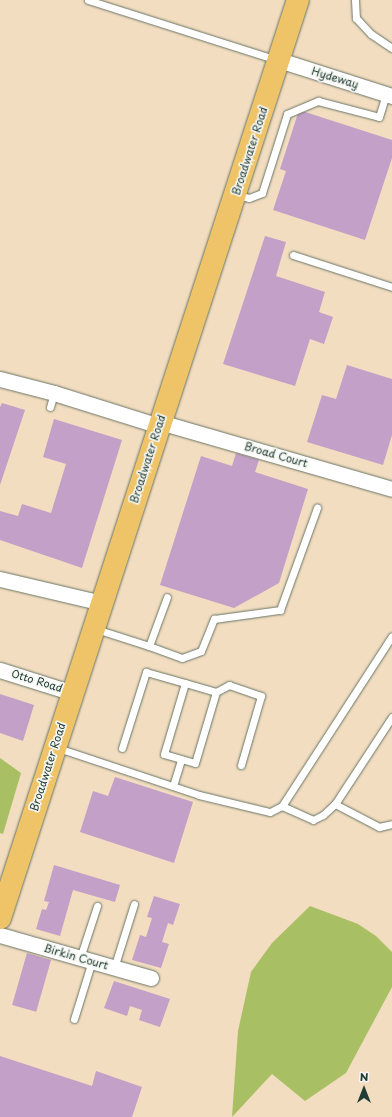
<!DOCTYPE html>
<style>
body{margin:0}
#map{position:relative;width:392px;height:1117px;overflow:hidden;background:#f2ddc0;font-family:"Playpen Sans",sans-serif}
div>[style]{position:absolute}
.green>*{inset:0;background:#a9bf64}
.building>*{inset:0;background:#c2a0c7;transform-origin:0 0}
.roads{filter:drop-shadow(0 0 1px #697565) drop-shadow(0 0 1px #697565)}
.lane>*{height:7px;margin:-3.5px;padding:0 3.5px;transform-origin:3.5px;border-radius:3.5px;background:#fff}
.street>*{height:15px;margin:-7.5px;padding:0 7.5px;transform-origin:7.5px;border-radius:7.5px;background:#fff}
.primary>*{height:22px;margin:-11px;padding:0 11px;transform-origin:11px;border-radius:11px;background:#efc469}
span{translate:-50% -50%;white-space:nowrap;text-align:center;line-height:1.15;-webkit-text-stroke:3.5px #f6f6f2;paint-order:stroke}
.street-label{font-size:11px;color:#1f3d34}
.north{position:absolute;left:344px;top:1069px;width:40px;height:40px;-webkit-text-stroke:3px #f6f6f2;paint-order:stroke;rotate:0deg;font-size:11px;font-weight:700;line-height:16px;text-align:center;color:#1f3d34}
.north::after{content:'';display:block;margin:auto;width:14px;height:18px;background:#1f3d34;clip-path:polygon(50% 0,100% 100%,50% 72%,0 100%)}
</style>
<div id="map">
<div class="green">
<i style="clip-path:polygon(0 758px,21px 773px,3px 834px,0 833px)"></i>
<i style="clip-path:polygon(310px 906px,358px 924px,376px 936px,392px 952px,392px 987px,346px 1073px,305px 1101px,272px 1074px,232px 1117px,238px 1031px,251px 972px,272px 943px)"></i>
</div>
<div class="building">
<i style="clip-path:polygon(299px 110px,392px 140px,392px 158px,365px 240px,273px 210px,286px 171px,280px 169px)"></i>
<i style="clip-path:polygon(265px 236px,286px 242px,276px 276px,325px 292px,319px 312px,333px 317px,324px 344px,310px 339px,295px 386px,223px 364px)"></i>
<i style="clip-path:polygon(347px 365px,392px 379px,392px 435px,383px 465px,307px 442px,322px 395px,336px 399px)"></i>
<i style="clip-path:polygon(2px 403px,25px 410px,0 485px,0 407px)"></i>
<i style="clip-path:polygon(54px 419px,122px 440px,82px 568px,0 540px,0 511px,18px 516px,22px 504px,51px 513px,66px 464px,43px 457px)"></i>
<i style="clip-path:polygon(236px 453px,259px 460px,255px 472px,308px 489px,279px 583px,234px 608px,160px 585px,201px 456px,232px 466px)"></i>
<i style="clip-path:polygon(0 694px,34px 705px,23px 741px,0 733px)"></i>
<i style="clip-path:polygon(115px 777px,193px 802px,174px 863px,80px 832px,93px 791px,108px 796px)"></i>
<i style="clip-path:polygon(54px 865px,120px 885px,115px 902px,73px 890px,60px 936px,36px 929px,42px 909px,46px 910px,49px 902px,44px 901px)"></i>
<i style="clip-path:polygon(154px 896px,180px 904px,173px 925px,168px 923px,162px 942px,169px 944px,161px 968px,132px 960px,140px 935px,146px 937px,152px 918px,147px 917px)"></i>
<i style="left:27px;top:953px;width:25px;height:54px;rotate:16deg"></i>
<i style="clip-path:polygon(114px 981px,170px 999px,160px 1027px,139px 1020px,142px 1010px,130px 1006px,127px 1016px,104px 1008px)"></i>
<i style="clip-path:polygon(0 1056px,92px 1086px,96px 1071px,142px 1087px,132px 1117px,0 1117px)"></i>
</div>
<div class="roads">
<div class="lane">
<i style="left:88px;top:0;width:198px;rotate:17.6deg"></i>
<i style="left:355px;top:0;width:18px;rotate:87deg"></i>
<i style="left:356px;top:18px;width:22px;rotate:47deg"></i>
<i style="left:371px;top:34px;width:25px;rotate:34deg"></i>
<i style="left:237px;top:195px;width:12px;rotate:14deg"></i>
<i style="left:249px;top:198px;width:14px;rotate:-21deg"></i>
<i style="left:262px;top:193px;width:83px;rotate:-72.4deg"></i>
<i style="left:287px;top:114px;width:34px;rotate:-23deg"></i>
<i style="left:318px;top:101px;width:63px;rotate:14.7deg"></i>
<i style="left:379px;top:117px;width:24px;rotate:-73deg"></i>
<i style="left:293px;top:255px;width:104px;rotate:17.9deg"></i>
<i style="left:50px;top:407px;width:15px;rotate:-74deg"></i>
<i style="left:96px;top:629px;width:56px;rotate:17.8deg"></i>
<i style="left:149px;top:646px;width:52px;rotate:-69.8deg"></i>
<i style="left:149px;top:646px;width:35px;rotate:20deg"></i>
<i style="left:182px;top:658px;width:20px;rotate:-20deg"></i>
<i style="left:201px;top:651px;width:35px;rotate:-68deg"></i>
<i style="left:214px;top:619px;width:67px;rotate:-7.8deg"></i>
<i style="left:280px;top:610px;width:109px;rotate:-70.1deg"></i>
<i style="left:216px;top:692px;width:15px;rotate:-28deg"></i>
<i style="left:229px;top:685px;width:34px;rotate:19deg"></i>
<i style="left:261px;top:696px;width:72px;rotate:106.2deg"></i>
<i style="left:58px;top:748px;width:149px;rotate:18.4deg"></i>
<i style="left:199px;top:795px;width:73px;rotate:13.5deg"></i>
<i style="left:270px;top:812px;width:13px;rotate:-27deg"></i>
<i style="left:282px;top:806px;width:202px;rotate:-57.1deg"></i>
<i style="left:122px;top:748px;width:80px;rotate:-72.5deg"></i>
<i style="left:146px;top:672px;width:41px;rotate:15.8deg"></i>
<i style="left:185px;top:683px;width:32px;rotate:16deg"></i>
<i style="left:216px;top:692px;width:74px;rotate:106.5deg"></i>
<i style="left:195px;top:763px;width:32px;rotate:-164deg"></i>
<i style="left:164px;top:754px;width:74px;rotate:-73.5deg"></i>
<i style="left:173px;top:786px;width:28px;rotate:-73deg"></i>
<i style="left:335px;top:804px;width:50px;rotate:27.6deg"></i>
<i style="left:379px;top:827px;width:13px;rotate:-13deg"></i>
<i style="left:282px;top:806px;width:34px;rotate:24deg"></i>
<i style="left:313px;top:820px;width:11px;rotate:-27deg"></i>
<i style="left:323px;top:815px;width:16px;rotate:-43deg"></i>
<i style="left:335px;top:804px;width:104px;rotate:-56.8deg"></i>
<i style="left:80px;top:958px;width:55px;rotate:-71.9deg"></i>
<i style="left:114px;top:968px;width:67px;rotate:-72.6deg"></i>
<i style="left:74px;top:1019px;width:61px;rotate:-72.8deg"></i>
</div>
<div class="street">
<i style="left:279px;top:60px;width:119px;rotate:17.7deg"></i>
<i style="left:0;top:379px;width:56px;rotate:14.5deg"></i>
<i style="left:54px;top:393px;width:110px;rotate:17.4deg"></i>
<i style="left:160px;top:422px;width:241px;rotate:16.1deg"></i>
<i style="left:0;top:579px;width:105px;rotate:13.2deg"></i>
<i style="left:0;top:670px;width:77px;rotate:17.5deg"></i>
<i style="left:0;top:935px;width:157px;rotate:15.9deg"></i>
</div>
<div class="primary">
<i style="left:0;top:918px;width:965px;rotate:-72.02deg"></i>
</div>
</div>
<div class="street-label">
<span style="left:335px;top:78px;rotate:17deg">Hydeway</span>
<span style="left:250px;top:151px;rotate:-72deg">Broadwater Road</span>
<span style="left:276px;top:455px;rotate:16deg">Broad Court</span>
<span style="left:148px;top:459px;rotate:-72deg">Broadwater Road</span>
<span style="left:37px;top:681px;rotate:17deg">Otto Road</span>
<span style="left:48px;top:767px;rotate:-72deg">Broadwater Road</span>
<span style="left:76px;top:957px;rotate:16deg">Birkin Court</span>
</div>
<div class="north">N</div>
</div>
